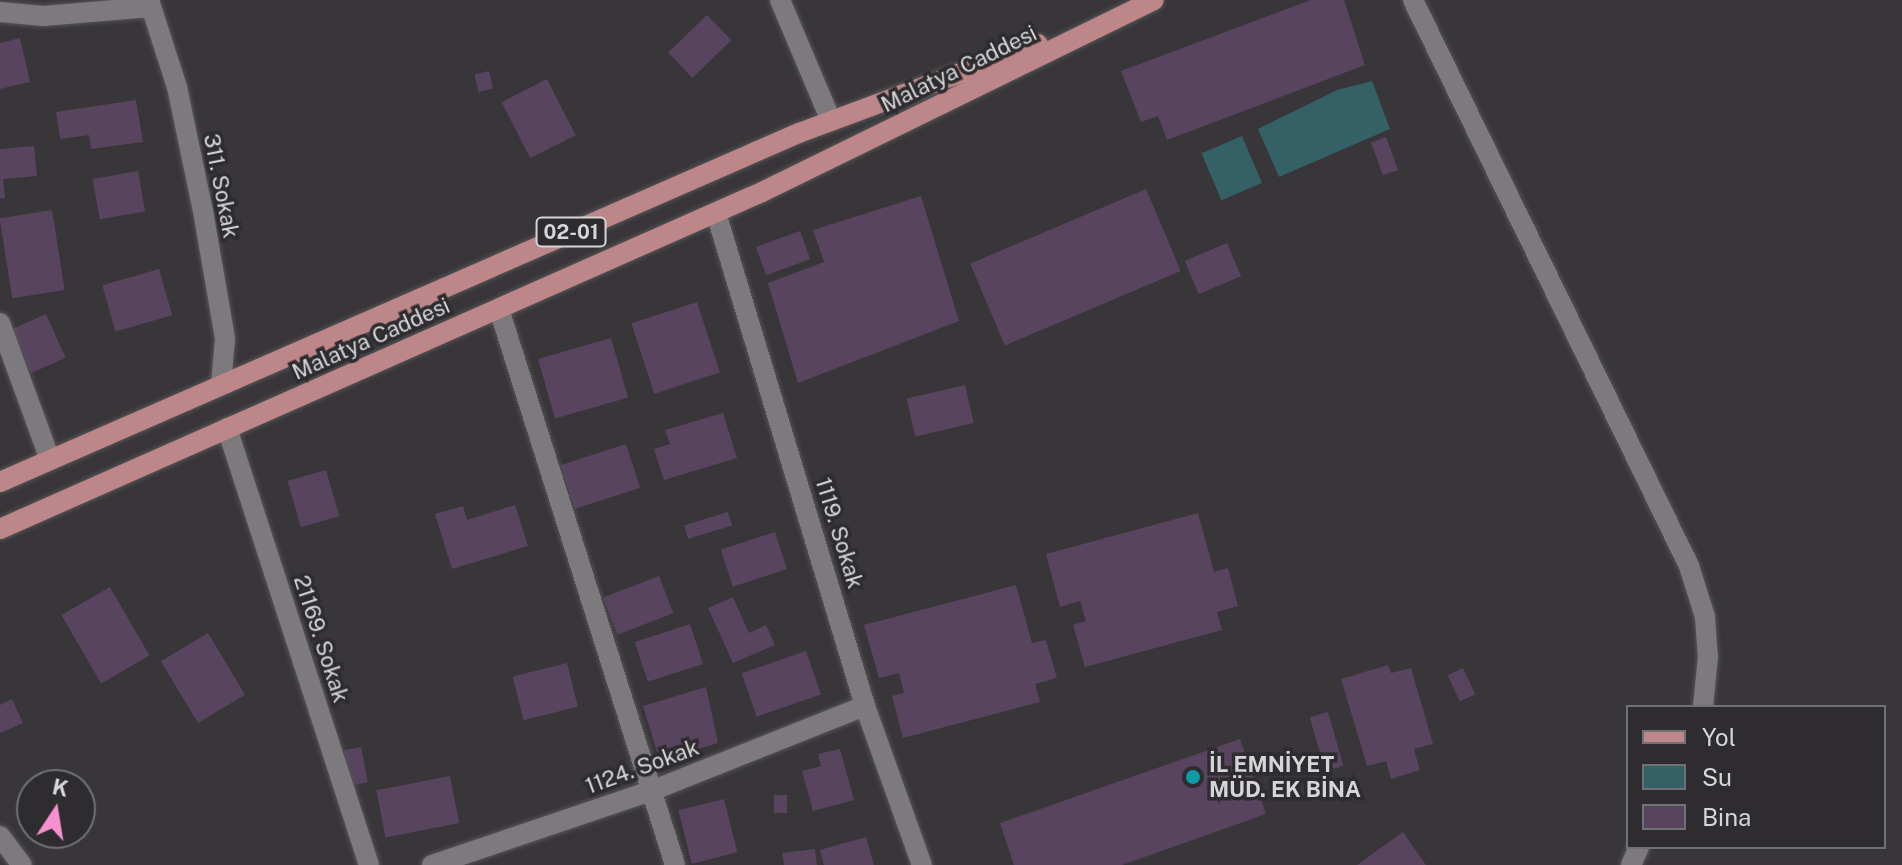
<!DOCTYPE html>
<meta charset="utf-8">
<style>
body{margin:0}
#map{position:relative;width:1902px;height:865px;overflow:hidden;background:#383639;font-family:"Public Sans",sans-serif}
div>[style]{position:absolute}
.water>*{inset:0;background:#336165;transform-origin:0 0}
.building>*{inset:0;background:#58445f;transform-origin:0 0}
.roads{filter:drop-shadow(0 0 2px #575457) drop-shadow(0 0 2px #575457)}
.minor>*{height:20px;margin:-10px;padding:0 10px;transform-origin:10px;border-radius:10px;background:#7d7a7e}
.major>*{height:20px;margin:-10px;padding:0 10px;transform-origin:10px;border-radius:10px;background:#bd8688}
.dots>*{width:22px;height:22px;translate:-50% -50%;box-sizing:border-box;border:4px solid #2e2c2f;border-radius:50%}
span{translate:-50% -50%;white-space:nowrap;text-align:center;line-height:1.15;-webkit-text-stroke:7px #2e2c2f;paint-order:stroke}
.shield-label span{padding:2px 6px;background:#2e2c2f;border:2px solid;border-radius:6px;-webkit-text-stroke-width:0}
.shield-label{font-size:20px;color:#d6d5d7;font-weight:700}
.street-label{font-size:22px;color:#d6d5d7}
.poi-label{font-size:22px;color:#d6d5d7;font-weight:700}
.left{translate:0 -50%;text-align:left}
.legend{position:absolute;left:1626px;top:705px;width:260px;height:144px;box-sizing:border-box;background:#2e2c2f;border:2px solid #717072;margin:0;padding:10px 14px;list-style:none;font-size:24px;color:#d6d5d7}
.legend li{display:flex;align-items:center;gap:16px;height:40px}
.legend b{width:40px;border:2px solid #717072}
.north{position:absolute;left:16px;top:769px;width:80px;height:80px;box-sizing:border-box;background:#2e2c2f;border:2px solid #717072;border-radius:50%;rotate:12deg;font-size:22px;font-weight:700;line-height:32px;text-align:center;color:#d6d5d7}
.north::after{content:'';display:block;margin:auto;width:28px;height:36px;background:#f790ce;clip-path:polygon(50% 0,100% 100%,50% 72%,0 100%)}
</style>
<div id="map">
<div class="water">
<i style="clip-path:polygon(1372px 81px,1390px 129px,1279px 177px,1258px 129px,1337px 90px)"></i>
<i style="left:1242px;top:136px;width:51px;height:44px;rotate:67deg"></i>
</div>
<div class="building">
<i style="clip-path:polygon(1311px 0,1344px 0,1365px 65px,1167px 140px,1158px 116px,1141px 122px,1121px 71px)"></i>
<i style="left:707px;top:15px;width:35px;height:54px;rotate:46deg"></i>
<i style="clip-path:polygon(20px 38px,30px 82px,0 89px,0 43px)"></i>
<i style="left:489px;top:71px;width:18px;height:15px;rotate:77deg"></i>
<i style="left:547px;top:79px;width:63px;height:51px;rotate:63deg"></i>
<i style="clip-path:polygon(136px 100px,143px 142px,91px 149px,89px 135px,60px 139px,56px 112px)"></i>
<i style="left:1386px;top:137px;width:35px;height:16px;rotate:70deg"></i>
<i style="clip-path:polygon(34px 146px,37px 176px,3px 179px,5px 198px,0 198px,0 149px)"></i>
<i style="left:138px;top:171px;width:41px;height:46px;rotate:80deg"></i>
<i style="left:1146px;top:189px;width:89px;height:191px;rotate:67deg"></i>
<i style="clip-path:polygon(921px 196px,959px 321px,798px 383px,768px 283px,824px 262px,813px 230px)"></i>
<i style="left:52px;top:210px;width:81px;height:53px;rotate:81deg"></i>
<i style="left:800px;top:231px;width:30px;height:47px;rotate:70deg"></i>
<i style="left:1227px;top:243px;width:36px;height:46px;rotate:67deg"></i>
<i style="left:159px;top:269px;width:48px;height:59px;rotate:74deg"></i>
<i style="left:697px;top:302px;width:74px;height:69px;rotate:72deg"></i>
<i style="left:46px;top:314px;width:48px;height:38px;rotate:66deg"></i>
<i style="left:611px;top:338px;width:62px;height:76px;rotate:74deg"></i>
<i style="left:965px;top:385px;width:39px;height:60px;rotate:77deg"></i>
<i style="clip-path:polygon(723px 413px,737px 458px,664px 480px,654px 449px,670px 444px,665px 430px)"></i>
<i style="left:626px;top:444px;width:46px;height:69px;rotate:72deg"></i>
<i style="left:326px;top:470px;width:48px;height:40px;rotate:74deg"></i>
<i style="clip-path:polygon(515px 505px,528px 546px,452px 569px,435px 514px,463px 506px,467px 520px)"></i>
<i style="left:728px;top:512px;width:14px;height:46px;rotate:73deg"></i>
<i style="clip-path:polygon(1198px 513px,1214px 572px,1228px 568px,1238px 606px,1217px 612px,1222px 630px,1085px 667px,1073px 625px,1086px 621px,1080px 601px,1060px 607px,1046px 554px)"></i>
<i style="left:775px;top:532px;width:39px;height:57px;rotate:72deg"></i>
<i style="left:659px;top:576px;width:40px;height:60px;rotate:69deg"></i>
<i style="clip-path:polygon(1016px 585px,1032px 643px,1046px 640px,1057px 678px,1035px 684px,1040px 702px,903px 738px,892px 696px,904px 693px,899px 673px,879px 678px,864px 625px)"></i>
<i style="left:110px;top:587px;width:79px;height:56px;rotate:60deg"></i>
<i style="clip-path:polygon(733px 597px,749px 633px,766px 625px,775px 645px,733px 663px,708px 608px)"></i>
<i style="left:690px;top:624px;width:42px;height:58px;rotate:72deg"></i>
<i style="left:208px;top:633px;width:72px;height:55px;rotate:59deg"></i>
<i style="left:806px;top:651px;width:46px;height:68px;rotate:71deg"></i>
<i style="left:567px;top:663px;width:45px;height:56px;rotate:76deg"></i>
<i style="clip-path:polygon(1388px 665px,1391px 673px,1411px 668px,1433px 744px,1414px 749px,1420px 770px,1391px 779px,1386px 761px,1367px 766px,1341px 679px)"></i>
<i style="left:1463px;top:668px;width:29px;height:17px;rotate:65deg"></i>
<i style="clip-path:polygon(706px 687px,718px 743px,694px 750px,692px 742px,657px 752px,643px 706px)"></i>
<i style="clip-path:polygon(12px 699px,23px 723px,0 733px,0 705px)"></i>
<i style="left:1328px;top:712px;width:56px;height:19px;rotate:74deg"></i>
<i style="clip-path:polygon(1240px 739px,1266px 814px,1122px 865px,1014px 865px,1000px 823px)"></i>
<i style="left:361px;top:747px;width:36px;height:18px;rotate:79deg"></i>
<i style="clip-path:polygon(840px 749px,854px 800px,813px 811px,802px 771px,821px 766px,818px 754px)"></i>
<i style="left:450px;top:776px;width:48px;height:75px;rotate:79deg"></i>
<i style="left:774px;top:795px;width:13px;height:18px"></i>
<i style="left:724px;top:799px;width:55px;height:47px;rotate:76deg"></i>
<i style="clip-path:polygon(1403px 832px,1426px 865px,1357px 865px)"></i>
<i style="clip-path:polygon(866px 837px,874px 865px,824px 865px,820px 850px)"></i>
<i style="clip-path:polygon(815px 849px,817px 865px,784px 865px,782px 853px)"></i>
</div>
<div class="roads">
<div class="minor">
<i style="left:149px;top:0;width:91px;rotate:72.2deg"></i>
<i style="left:177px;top:87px;width:127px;rotate:78.2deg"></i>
<i style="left:203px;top:211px;width:130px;rotate:80.2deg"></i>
<i style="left:225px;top:339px;width:45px;rotate:95.1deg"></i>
<i style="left:780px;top:0;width:131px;rotate:67.1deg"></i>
<i style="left:1413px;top:0;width:630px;rotate:64deg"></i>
<i style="left:1689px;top:566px;width:53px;rotate:72.6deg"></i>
<i style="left:1705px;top:617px;width:39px;rotate:86deg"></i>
<i style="left:1708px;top:656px;width:51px;rotate:95.6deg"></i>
<i style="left:0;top:12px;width:43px;rotate:5.3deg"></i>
<i style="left:43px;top:16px;width:108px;rotate:-4.8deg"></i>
<i style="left:716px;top:213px;width:515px;rotate:73.18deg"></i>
<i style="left:865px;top:706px;width:169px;rotate:70.3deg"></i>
<i style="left:499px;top:309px;width:583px;rotate:72.43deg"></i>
<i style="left:0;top:323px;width:146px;rotate:69.9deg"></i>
<i style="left:227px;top:428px;width:459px;rotate:72deg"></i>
<i style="left:0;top:836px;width:36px;rotate:53deg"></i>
<i style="left:432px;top:865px;width:231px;rotate:-18.7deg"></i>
<i style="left:651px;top:791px;width:230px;rotate:-21.7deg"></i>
<i style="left:1631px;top:865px;width:20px;rotate:-66deg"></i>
</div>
<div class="major">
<i style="left:0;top:482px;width:872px;rotate:-23.6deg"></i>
<i style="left:799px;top:133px;width:255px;rotate:-20.4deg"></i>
<i style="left:0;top:529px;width:833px;rotate:-23.86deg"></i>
<i style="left:762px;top:192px;width:436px;rotate:-26.1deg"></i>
</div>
</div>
<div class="dots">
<i style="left:1193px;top:777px;background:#0f9aa8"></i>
</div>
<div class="shield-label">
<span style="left:571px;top:232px">02-01</span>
</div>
<div class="street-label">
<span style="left:959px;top:69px;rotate:-26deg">Malatya Caddesi</span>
<span style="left:221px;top:186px;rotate:79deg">311. Sokak</span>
<span style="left:371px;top:339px;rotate:-24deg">Malatya Caddesi</span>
<span style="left:839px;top:533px;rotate:73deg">1119. Sokak</span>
<span style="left:321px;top:639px;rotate:72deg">21169. Sokak</span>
<span style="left:642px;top:767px;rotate:-20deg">1124. Sokak</span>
</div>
<div class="poi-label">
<span class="left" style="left:1209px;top:777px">İL EMNİYET<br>MÜD. EK BİNA</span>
</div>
<ul class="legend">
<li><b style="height:10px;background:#bd8688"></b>Yol</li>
<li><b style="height:22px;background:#336165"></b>Su</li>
<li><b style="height:22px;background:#58445f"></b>Bina</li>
</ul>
<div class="north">K</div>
</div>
